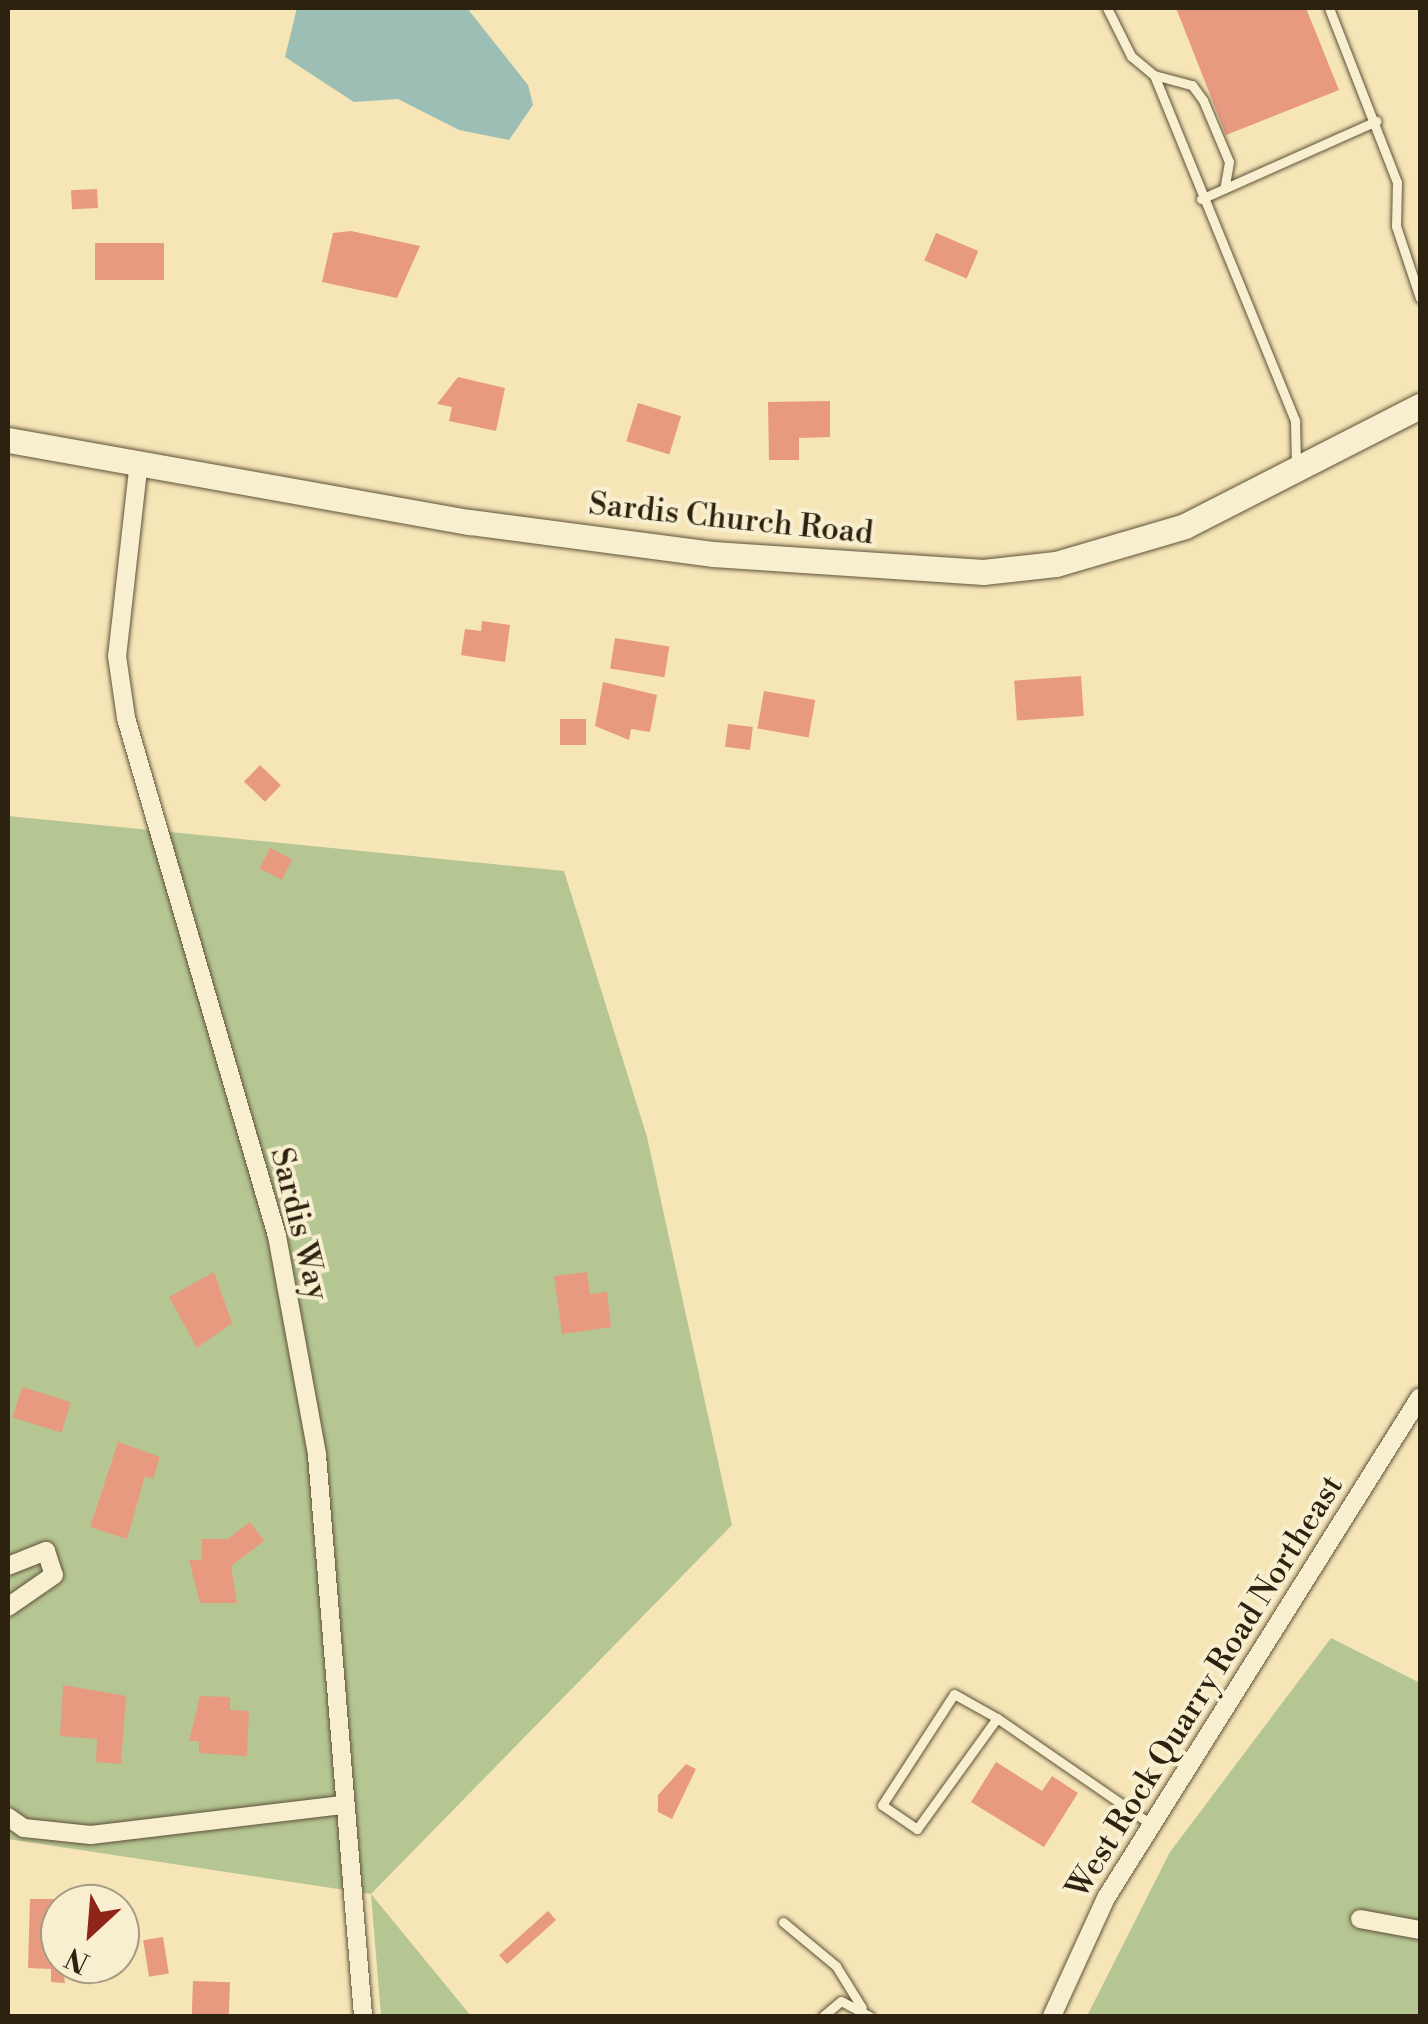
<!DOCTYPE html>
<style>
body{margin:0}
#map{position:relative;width:1428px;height:2024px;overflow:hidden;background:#f5e5b7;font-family:"Libre Bodoni",serif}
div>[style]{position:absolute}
.green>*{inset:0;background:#b6c693}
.water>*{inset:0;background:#9dbeb4}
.building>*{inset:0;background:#e89a81;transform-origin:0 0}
.roads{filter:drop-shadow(0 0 2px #5f5239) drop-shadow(0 0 2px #5f5239)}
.lane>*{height:9px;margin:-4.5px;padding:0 4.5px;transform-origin:4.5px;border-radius:4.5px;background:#f8eed0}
.street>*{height:18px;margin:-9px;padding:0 9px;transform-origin:9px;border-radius:9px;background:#f8eed0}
.secondary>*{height:25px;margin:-12.5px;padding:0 12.5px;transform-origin:12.5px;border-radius:12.5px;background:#f8eed0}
span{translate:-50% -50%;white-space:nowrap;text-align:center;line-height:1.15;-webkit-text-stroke:8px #f8eed0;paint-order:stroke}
.street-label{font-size:32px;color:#2d210f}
.frame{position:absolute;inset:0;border:10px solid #2d210f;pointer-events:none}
.north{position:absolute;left:40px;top:1884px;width:100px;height:100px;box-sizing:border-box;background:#f8eed0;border:2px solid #a79c83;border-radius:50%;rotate:206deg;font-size:28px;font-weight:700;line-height:40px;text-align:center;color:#2d210f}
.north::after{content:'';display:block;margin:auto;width:35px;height:45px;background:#8f2418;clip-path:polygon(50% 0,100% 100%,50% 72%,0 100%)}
</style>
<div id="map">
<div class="green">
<i style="clip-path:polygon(8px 816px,564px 871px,647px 1137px,732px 1525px,371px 1894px,471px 2016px,381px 2016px,371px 1894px,8px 1839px)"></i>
<i style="clip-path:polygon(1331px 1638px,1420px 1683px,1420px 2016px,1087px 2016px,1170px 1852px)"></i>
</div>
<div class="water">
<i style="clip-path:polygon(297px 8px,467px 8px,528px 85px,533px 105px,509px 140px,459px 130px,398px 99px,354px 102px,285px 57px)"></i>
</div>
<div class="building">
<i style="clip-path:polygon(1176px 8px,1306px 8px,1339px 90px,1226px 135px)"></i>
<i style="left:97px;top:189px;width:19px;height:26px;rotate:87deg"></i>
<i style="clip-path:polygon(351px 231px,420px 246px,397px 298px,322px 282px,333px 233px)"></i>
<i style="left:936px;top:233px;width:46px;height:30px;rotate:23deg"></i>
<i style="left:95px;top:243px;width:69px;height:37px"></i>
<i style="clip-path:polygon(458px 377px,505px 388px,496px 431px,449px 421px,452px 407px,437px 404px)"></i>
<i style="clip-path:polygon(830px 401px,830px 437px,799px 438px,799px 460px,769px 460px,768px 402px)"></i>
<i style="left:638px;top:403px;width:45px;height:40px;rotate:17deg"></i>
<i style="clip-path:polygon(482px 621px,510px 625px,505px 662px,461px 655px,465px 629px,481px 631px)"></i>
<i style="left:615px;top:638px;width:55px;height:31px;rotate:9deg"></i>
<i style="left:1081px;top:676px;width:40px;height:67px;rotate:86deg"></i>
<i style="clip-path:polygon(603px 682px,657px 695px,650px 732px,631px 729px,629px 740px,595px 726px)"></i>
<i style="left:764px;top:691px;width:52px;height:38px;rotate:10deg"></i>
<i style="left:560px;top:719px;width:26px;height:26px"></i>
<i style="left:728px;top:724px;width:25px;height:23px;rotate:7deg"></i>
<i style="left:260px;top:765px;width:29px;height:23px;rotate:44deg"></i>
<i style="left:270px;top:848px;width:25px;height:23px;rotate:27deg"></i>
<i style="clip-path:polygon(214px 1272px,232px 1323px,197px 1348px,169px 1297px)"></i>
<i style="clip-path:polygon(587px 1272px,590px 1294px,607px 1292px,611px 1327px,562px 1334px,554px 1276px)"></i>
<i style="left:22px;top:1387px;width:51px;height:32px;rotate:17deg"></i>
<i style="clip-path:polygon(118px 1442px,160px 1457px,153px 1479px,145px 1476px,127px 1539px,90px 1527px)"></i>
<i style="clip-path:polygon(250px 1522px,264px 1541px,231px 1566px,237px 1603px,200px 1603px,189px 1560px,202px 1560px,202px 1539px,228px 1539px)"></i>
<i style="clip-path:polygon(63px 1685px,126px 1696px,121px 1764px,96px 1762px,97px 1739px,60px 1736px)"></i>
<i style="clip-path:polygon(200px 1696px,230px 1697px,230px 1710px,249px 1711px,247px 1756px,199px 1753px,199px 1741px,189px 1741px)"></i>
<i style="clip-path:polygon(996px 1762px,1042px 1791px,1052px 1776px,1078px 1793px,1044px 1847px,971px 1802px)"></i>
<i style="clip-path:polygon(686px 1764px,696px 1769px,672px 1819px,658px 1812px,658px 1795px)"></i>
<i style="clip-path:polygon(30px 1899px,54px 1899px,65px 1983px,51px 1982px,51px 1969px,28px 1968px)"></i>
<i style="left:548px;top:1911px;width:12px;height:66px;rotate:48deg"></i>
<i style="left:163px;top:1937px;width:37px;height:20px;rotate:81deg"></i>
<i style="left:193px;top:1981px;width:37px;height:35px;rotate:2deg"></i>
</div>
<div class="roads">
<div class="lane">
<i style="left:1107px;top:8px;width:54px;rotate:63.4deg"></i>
<i style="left:1131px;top:56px;width:30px;rotate:40deg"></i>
<i style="left:1154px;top:75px;width:374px;rotate:67.8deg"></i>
<i style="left:1295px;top:421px;width:44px;rotate:88.7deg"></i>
<i style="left:1329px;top:8px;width:187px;rotate:68.7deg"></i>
<i style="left:1397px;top:182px;width:44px;rotate:91.3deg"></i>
<i style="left:1396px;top:226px;width:76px;rotate:71.6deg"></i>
<i style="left:1154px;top:75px;width:39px;rotate:15deg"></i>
<i style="left:1192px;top:85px;width:19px;rotate:54deg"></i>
<i style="left:1203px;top:100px;width:67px;rotate:67.2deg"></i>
<i style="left:1229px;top:162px;width:27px;rotate:100deg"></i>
<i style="left:1201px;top:199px;width:192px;rotate:-24deg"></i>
<i style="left:997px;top:1718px;width:137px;rotate:125.8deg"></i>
<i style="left:917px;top:1829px;width:42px;rotate:-145.6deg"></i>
<i style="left:882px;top:1805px;width:132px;rotate:-57deg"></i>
<i style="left:954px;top:1694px;width:49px;rotate:29.2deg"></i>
<i style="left:997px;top:1718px;width:188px;rotate:34.6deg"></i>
<i style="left:783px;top:1922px;width:69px;rotate:39.7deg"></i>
<i style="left:836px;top:1966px;width:49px;rotate:58.2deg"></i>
<i style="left:823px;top:2016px;width:23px;rotate:-40deg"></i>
<i style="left:841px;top:2001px;width:32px;rotate:28deg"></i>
</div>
<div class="street">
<i style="left:139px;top:461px;width:196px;rotate:96.4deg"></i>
<i style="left:117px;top:656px;width:63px;rotate:81.7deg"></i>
<i style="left:126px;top:718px;width:540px;rotate:73.75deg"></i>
<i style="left:277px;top:1236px;width:223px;rotate:79.6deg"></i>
<i style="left:317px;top:1455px;width:563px;rotate:85.31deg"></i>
<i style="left:8px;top:1566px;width:41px;rotate:-21.5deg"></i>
<i style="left:46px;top:1551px;width:25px;rotate:72deg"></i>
<i style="left:54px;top:1575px;width:56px;rotate:145.2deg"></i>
<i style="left:8px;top:1817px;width:19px;rotate:35deg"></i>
<i style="left:24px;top:1828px;width:67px;rotate:6deg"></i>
<i style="left:91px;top:1835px;width:255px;rotate:-6.8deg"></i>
<i style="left:1360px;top:1919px;width:61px;rotate:10.4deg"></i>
<i style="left:1052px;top:2016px;width:130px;rotate:-65.4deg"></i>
<i style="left:1106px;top:1898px;width:591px;rotate:-57.92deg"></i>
</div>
<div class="secondary">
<i style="left:8px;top:440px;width:469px;rotate:10.1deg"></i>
<i style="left:470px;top:522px;width:245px;rotate:7.5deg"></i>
<i style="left:713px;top:554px;width:271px;rotate:3.8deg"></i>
<i style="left:983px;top:572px;width:73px;rotate:-6.3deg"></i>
<i style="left:1056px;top:564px;width:134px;rotate:-16.4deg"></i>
<i style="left:1185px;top:526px;width:264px;rotate:-27.1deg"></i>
</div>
</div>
<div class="street-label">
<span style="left:731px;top:519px;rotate:6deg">Sardis Church Road</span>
<span style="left:299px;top:1224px;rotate:76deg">Sardis Way</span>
<span style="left:1205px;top:1687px;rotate:-58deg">West Rock Quarry Road Northeast</span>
</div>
<div class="frame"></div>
<div class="north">N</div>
</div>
